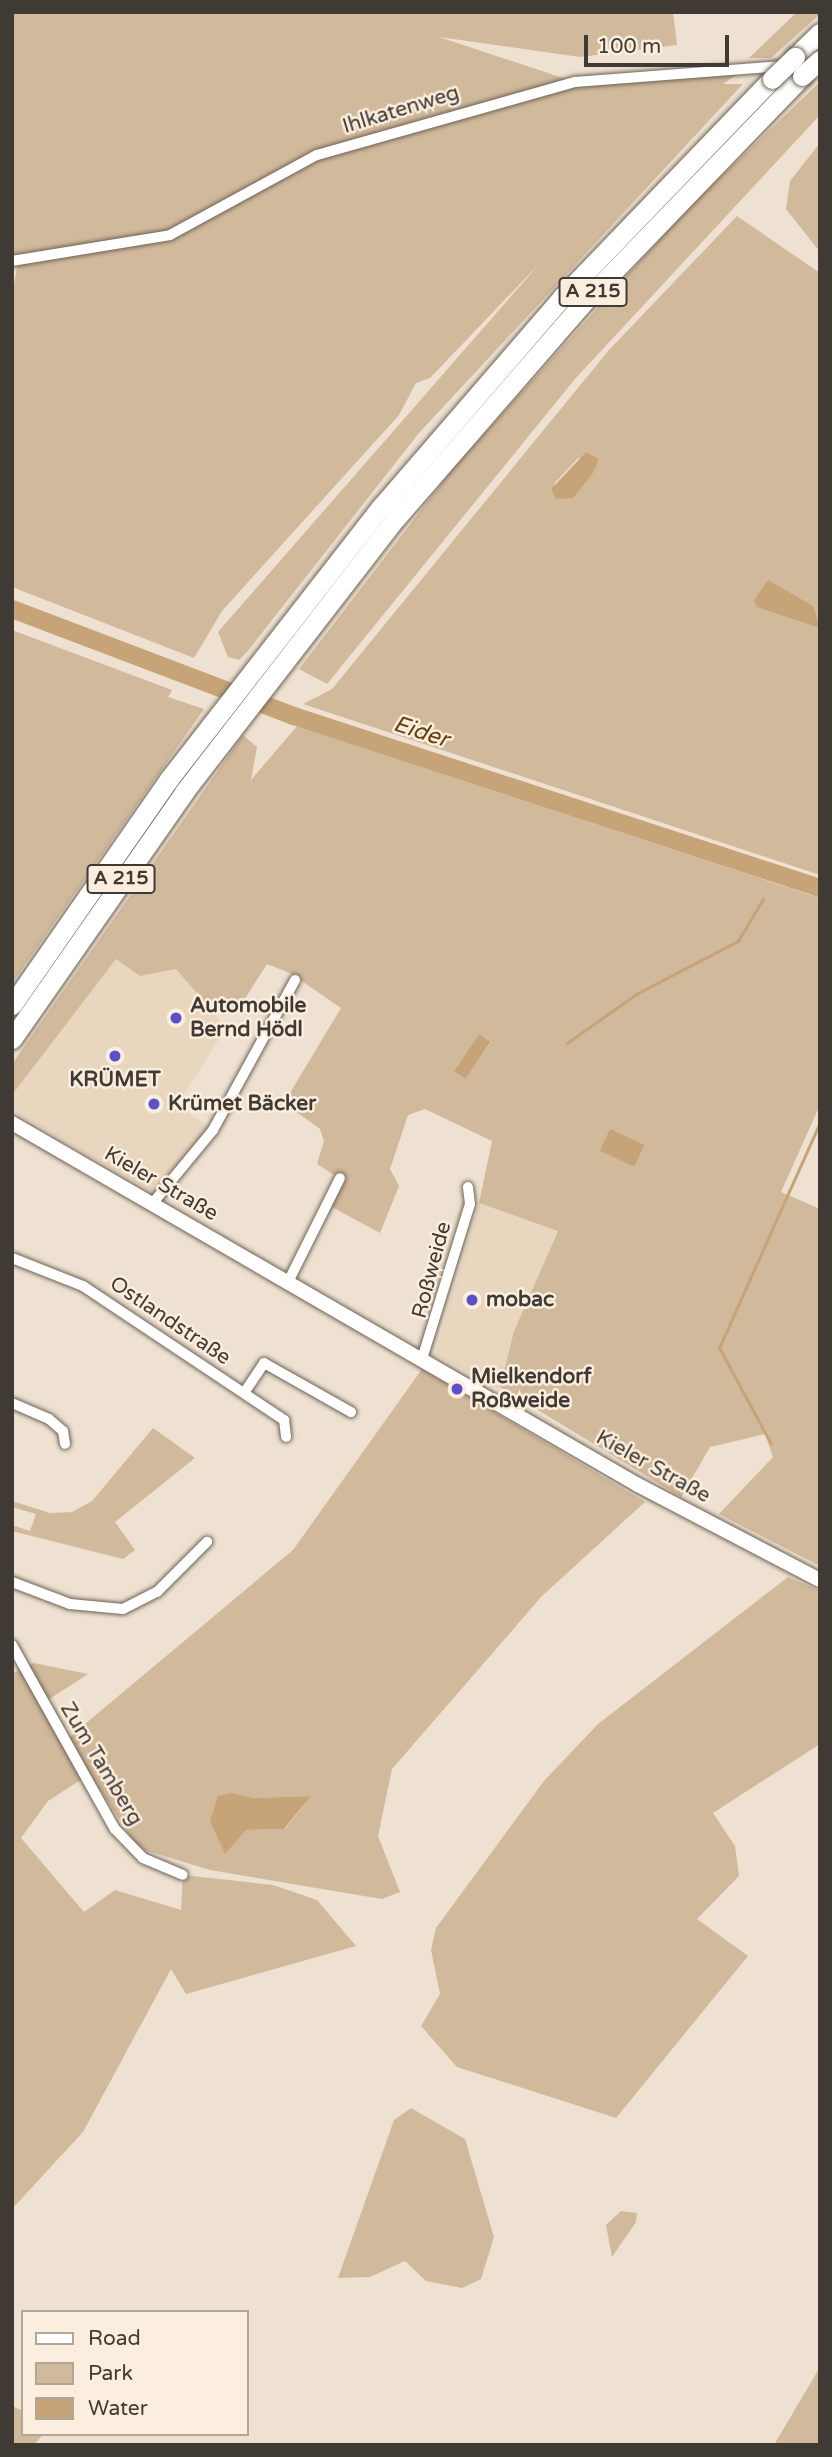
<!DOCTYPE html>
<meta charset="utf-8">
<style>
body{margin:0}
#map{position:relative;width:832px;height:2457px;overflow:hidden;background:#eee1d1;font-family:"Varela Round",sans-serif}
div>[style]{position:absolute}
.built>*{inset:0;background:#e8d6bf}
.green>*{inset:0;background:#d1b99c}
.water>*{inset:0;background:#c7a477;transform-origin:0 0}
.stream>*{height:2.5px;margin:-1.25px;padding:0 1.25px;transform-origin:1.25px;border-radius:1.25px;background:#c7a477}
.river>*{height:18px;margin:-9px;padding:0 9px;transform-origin:9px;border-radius:9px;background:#c7a477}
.roads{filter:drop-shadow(0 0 2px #6e6355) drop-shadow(0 0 2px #6e6355)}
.street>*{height:10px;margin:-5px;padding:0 5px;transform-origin:5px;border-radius:5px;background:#fff}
.secondary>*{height:14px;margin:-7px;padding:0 7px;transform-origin:7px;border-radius:7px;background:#fff}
.highway>*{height:19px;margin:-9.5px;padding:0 9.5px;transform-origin:9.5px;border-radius:9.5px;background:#fff}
.bridges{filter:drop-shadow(0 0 2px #6e6355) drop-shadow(0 0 2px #6e6355)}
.highway-bridge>*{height:19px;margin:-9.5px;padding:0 9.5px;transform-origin:9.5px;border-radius:9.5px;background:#fff}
.dots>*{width:19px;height:19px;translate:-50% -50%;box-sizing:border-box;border:4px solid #fceede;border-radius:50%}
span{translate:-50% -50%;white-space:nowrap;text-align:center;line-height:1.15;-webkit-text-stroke:5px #fceede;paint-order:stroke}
.shield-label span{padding:2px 5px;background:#fceede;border:2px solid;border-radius:5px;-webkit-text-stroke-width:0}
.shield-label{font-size:19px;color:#3f3a33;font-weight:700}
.street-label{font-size:21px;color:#3f3a33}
.poi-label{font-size:21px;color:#3f3a33;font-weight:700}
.left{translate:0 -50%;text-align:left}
.water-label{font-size:23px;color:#65420a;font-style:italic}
.frame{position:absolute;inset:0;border:14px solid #3f3a33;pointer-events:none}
.legend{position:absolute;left:21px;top:2310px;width:228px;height:126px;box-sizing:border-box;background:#fceede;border:2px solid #b0a69a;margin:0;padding:9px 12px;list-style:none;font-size:21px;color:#3f3a33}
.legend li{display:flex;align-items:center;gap:14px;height:35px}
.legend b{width:35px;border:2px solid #b0a69a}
.scale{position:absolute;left:584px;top:35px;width:145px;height:32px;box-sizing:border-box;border:4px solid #3f3a33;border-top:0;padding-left:9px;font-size:21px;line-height:24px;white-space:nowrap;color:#3f3a33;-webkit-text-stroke:5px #fceede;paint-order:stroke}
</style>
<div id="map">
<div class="built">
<i style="clip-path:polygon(116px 959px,140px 976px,176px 969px,226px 1028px,177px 1105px,211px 1129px,153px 1193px,12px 1110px,12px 1095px)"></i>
<i style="clip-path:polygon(479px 1203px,558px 1231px,514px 1331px,500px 1390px,435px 1355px)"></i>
</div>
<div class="green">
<i style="clip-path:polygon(12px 12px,673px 12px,677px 45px,580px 57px,439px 37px,575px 82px,745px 69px,723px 84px,743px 84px,419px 433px,247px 652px,239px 660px,228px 657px,218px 632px,540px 263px,430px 378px,416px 383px,399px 415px,222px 611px,194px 658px,12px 587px,12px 297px,19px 255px,12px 254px)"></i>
<i style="clip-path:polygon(797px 12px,820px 14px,771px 58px,749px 58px)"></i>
<i style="clip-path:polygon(820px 82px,820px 115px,575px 379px,327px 684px,299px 669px,455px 466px,690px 206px)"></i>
<i style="clip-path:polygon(820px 143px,820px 252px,786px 209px,790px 181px)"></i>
<i style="clip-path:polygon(evenodd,737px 216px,820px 273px,820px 875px,303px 704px,332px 689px,609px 350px,737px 216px,578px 458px,599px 459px,573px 498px,554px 484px,578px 458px)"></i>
<i style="clip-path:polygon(12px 630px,172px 690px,168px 697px,204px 709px,12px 983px)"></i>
<i style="clip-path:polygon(evenodd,297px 726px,820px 898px,820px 1105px,781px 1192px,820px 1209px,820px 1566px,719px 1514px,773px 1457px,765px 1434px,710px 1447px,681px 1497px,500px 1387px,514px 1331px,558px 1231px,479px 1203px,492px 1141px,425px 1109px,408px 1115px,390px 1169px,399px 1186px,380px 1233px,330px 1206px,337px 1177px,317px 1164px,324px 1141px,320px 1129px,284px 1103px,341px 1008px,290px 973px,267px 964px,239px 1008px,213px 1012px,176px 969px,140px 976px,116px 959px,12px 1095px,12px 1064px,243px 735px,257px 747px,251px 780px,297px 726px,479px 1034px,491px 1042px,465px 1079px,454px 1071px,479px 1034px)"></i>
<i style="clip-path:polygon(evenodd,422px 1369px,645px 1502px,542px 1596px,392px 1769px,378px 1836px,400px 1892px,382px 1899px,328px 1890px,210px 1870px,138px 1848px,67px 1739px,293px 1550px,422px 1369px,232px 1793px,254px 1798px,311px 1796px,285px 1829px,246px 1830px,232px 1793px)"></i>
<i style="clip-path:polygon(153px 1428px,195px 1458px,115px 1522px,135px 1550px,123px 1559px,12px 1531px,12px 1525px,30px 1531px,36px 1514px,12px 1507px,12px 1501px,50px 1513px,72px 1512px,92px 1501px)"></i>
<i style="clip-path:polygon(788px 1577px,820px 1591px,820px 1744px,713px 1813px,735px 1846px,739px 1876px,697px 1919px,748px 1956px,616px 2118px,457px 2067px,421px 2026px,440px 1994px,431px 1950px,436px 1928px,544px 1781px,598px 1724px)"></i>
<i style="clip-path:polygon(34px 1663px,88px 1674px,42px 1704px,82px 1779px,48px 1801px,21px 1838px,84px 1912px,115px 1890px,181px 1910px,183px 1875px,273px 1885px,317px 1900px,356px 1946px,186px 1994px,171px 1969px,83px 2132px,12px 2209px,12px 1674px)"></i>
<i style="clip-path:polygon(411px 2108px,465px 2139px,494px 2237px,481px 2279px,462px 2288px,426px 2281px,405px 2261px,370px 2277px,338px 2278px,394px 2120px)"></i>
<i style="clip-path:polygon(621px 2211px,637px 2213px,636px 2222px,612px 2257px,606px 2225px)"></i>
<i style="clip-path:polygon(820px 2367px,820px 2445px,774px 2445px)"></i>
<i style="clip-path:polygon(12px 2406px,23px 2411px,23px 2434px,44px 2434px,33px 2445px,12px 2445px)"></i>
</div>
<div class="water">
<i style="clip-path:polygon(586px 452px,599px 459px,593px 473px,573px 498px,556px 499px,551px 489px)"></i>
<i style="clip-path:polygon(768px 580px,813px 606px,820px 628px,757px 607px,754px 600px)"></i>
<i style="left:479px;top:1034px;width:14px;height:45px;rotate:34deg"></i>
<i style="left:610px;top:1129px;width:38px;height:24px;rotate:25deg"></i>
<i style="clip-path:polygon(232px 1793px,254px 1798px,311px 1796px,284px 1829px,246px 1830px,225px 1854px,210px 1821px,218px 1796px)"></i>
</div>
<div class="stream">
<i style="left:567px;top:1043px;width:87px;rotate:-35.2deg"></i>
<i style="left:638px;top:993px;width:113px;rotate:-27.5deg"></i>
<i style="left:738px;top:941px;width:49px;rotate:-59.2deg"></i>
<i style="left:771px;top:1444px;width:109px;rotate:-118.4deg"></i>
<i style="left:719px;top:1348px;width:248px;rotate:-65.9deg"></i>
</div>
<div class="river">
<i style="left:12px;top:609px;width:302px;rotate:20.8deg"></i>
<i style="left:294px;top:716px;width:553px;rotate:18.11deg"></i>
</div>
<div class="roads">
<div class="street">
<i style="left:12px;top:261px;width:160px;rotate:-9.3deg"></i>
<i style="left:170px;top:235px;width:167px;rotate:-28.6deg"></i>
<i style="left:317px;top:155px;width:268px;rotate:-15.8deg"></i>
<i style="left:575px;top:82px;width:208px;rotate:-4.4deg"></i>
<i style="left:152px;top:1204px;width:96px;rotate:-50.5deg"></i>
<i style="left:213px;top:1130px;width:171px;rotate:-61.3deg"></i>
<i style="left:12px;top:1258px;width:76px;rotate:21.5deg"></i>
<i style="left:83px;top:1286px;width:242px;rotate:33.7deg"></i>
<i style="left:284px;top:1420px;width:17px;rotate:83deg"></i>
<i style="left:288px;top:1282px;width:116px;rotate:-63.4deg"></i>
<i style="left:422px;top:1359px;width:162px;rotate:-72.8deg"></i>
<i style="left:470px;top:1204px;width:17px;rotate:-97deg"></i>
<i style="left:244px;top:1393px;width:36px;rotate:-56deg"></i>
<i style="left:264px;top:1363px;width:100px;rotate:29.4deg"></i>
<i style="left:12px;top:1403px;width:40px;rotate:23.4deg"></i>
<i style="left:49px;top:1419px;width:18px;rotate:41deg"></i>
<i style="left:63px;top:1431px;width:13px;rotate:81deg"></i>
<i style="left:12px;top:1582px;width:62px;rotate:20.8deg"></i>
<i style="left:70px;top:1604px;width:53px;rotate:5.4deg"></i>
<i style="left:123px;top:1609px;width:38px;rotate:-27deg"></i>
<i style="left:157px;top:1592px;width:71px;rotate:-45deg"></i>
<i style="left:12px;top:1645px;width:211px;rotate:60.8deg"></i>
<i style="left:115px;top:1829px;width:40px;rotate:46deg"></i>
<i style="left:143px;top:1858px;width:43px;rotate:23deg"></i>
</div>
<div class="secondary">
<i style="left:12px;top:1123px;width:723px;rotate:30.04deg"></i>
<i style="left:638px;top:1485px;width:205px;rotate:27.6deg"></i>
</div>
<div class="highway">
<i style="left:795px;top:57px;width:35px;rotate:-44deg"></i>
<i style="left:12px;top:1005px;width:275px;rotate:-55.2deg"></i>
<i style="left:169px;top:779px;width:345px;rotate:-52.1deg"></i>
<i style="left:381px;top:507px;width:277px;rotate:-49.2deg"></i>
<i style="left:562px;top:297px;width:303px;rotate:-46.1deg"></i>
<i style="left:12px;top:1039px;width:301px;rotate:-55.1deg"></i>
<i style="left:184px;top:792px;width:346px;rotate:-52.3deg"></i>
<i style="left:396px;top:518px;width:281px;rotate:-49deg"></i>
<i style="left:580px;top:306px;width:320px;rotate:-46deg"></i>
</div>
</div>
<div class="bridges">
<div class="highway-bridge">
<i style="left:802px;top:76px;width:24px;rotate:-42deg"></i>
<i style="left:772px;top:79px;width:32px;rotate:-44deg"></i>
</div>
</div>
<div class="dots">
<i style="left:176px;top:1018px;background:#5c4fc7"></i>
<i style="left:115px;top:1056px;background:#5c4fc7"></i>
<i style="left:154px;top:1104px;background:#5c4fc7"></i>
<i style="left:472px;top:1300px;background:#5c4fc7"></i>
<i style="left:457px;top:1389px;background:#5c4fc7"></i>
</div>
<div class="shield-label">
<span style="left:593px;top:292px">A 215</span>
<span style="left:121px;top:879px">A 215</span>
</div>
<div class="street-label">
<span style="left:401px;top:110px;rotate:-17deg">Ihlkatenweg</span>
<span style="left:161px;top:1184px;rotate:30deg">Kieler Straße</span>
<span style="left:432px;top:1270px;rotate:-75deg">Roßweide</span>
<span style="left:170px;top:1321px;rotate:34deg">Ostlandstraße</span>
<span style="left:653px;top:1467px;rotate:29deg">Kieler Straße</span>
<span style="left:101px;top:1764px;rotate:59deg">Zum Tamberg</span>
</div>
<div class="poi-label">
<span class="left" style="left:190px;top:1018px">Automobile<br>Bernd Hödl</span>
<span style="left:115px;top:1080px">KRÜMET</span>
<span class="left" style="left:168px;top:1104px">Krümet Bäcker</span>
<span class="left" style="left:486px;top:1300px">mobac</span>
<span class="left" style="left:471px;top:1389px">Mielkendorf<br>Roßweide</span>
</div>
<div class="water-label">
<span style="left:421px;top:732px;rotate:18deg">Eider</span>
</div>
<div class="frame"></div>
<ul class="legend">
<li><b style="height:9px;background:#fff"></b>Road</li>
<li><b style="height:19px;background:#d1b99c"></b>Park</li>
<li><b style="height:19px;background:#c7a477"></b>Water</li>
</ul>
<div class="scale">100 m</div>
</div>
